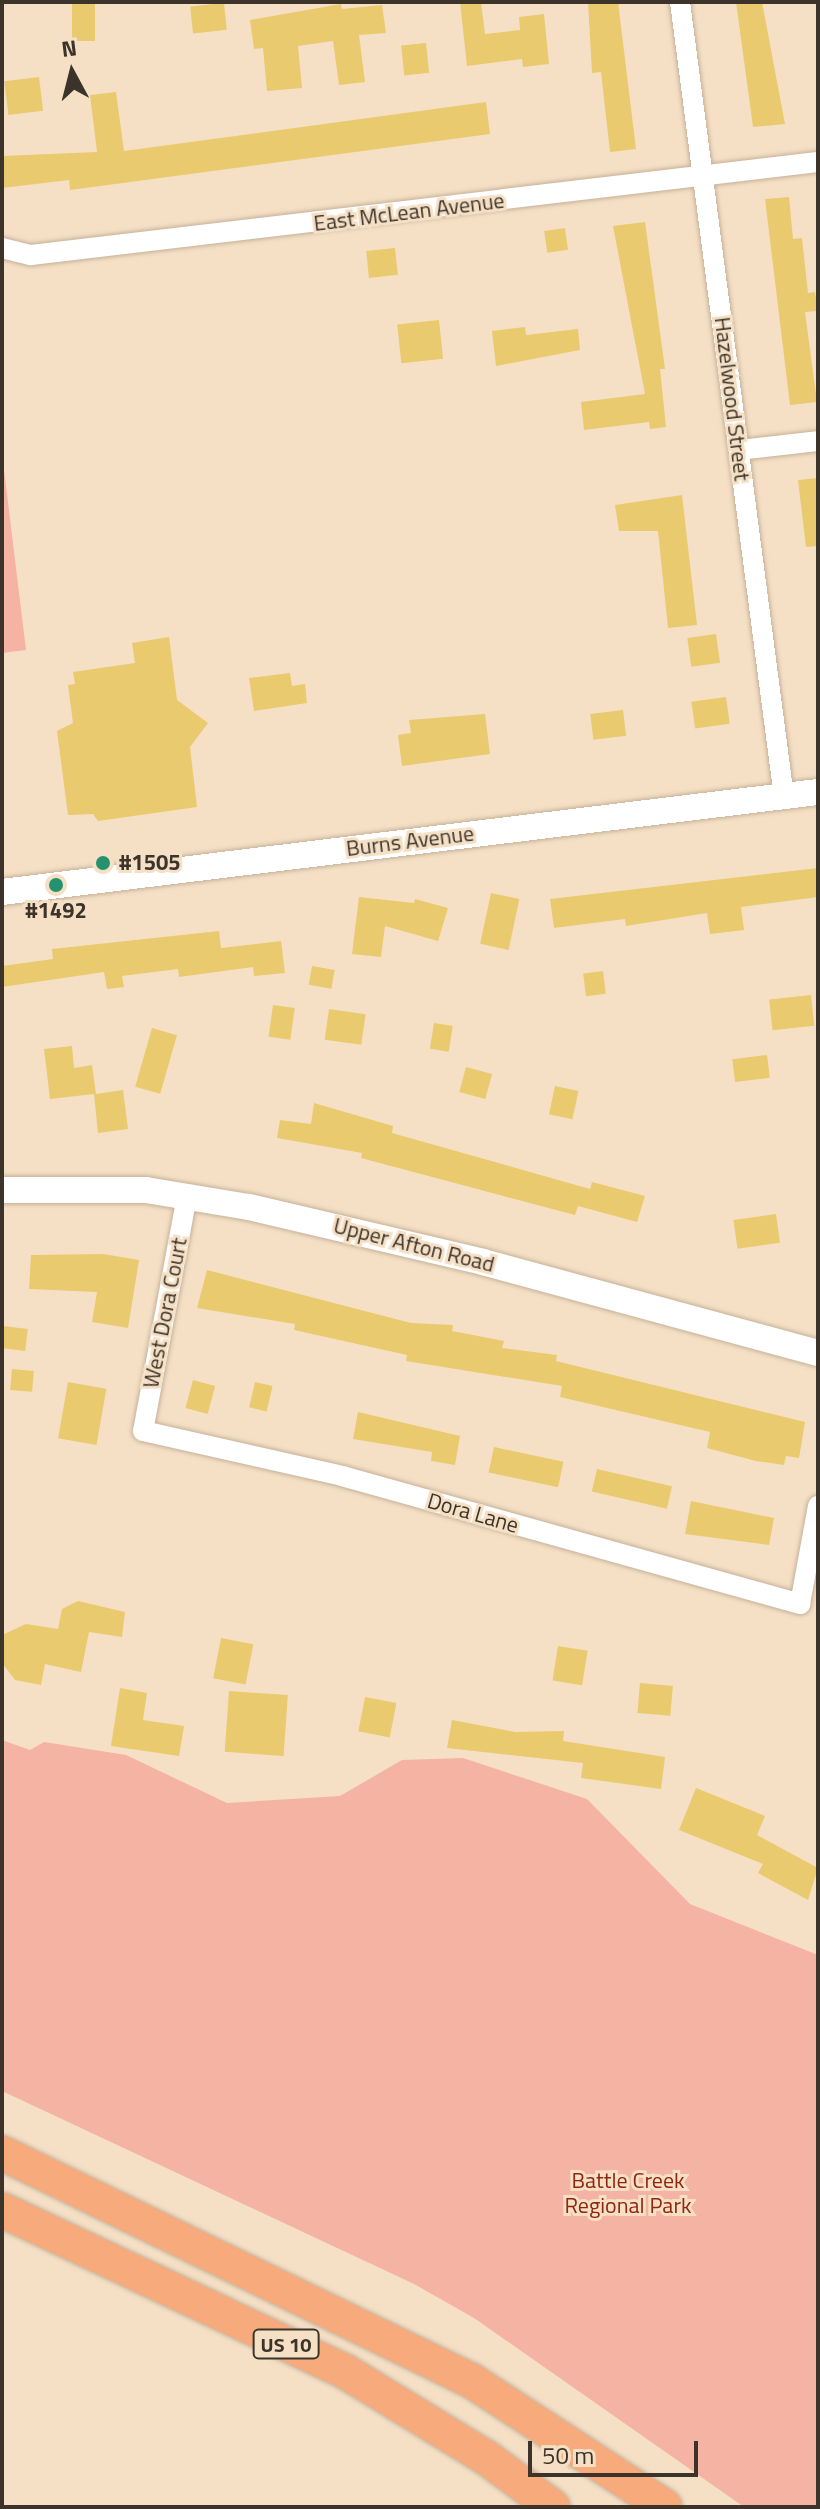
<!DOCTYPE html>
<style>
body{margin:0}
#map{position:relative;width:820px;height:2509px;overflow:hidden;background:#f5e0c6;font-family:"Titillium Web",sans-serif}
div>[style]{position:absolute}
.green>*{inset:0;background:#f4b3a3}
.building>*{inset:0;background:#e9ca6e;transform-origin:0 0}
.roads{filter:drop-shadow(0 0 2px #c6b199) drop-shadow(0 0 2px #c6b199)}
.street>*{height:20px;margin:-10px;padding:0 10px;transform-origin:10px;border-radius:10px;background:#fff}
.secondary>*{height:26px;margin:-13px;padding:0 13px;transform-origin:13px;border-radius:13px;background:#fff}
.highway>*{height:34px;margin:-17px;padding:0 17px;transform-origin:17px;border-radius:17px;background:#f7ab7c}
.dots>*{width:22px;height:22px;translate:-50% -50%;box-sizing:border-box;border:4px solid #f5e0c6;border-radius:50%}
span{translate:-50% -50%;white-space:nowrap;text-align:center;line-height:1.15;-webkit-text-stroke:6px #f5e0c6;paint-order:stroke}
.shield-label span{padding:2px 6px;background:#f5e0c6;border:2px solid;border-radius:6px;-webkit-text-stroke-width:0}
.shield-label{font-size:20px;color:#3c342a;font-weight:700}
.street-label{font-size:22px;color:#3c342a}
.poi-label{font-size:22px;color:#3c342a;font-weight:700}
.left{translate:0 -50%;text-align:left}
.park-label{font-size:22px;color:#91250e}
.frame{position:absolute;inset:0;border:4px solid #3c342a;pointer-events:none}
.north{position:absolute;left:32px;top:32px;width:80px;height:80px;-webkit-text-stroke:6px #f5e0c6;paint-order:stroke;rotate:353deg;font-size:22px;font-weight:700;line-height:32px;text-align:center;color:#3c342a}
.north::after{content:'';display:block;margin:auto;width:28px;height:36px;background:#3c342a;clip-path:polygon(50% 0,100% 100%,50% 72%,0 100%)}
.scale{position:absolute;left:528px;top:2441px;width:170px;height:36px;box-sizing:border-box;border:4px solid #3c342a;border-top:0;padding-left:10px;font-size:24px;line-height:28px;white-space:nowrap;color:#3c342a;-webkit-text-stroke:6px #f5e0c6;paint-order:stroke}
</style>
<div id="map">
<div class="green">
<i style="clip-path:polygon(2px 453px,26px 650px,2px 653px)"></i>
<i style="clip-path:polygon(2px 1740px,30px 1750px,44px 1742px,126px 1755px,227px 1803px,340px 1796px,402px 1760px,463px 1758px,587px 1799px,690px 1904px,818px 1955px,818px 2507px,744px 2507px,474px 2318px,414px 2284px,2px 2091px)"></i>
</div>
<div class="building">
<i style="left:72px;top:2px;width:23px;height:39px"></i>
<i style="clip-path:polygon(460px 2px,481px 2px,485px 34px,520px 30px,519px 17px,544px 14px,549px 64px,523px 67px,522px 59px,467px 66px)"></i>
<i style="clip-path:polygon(588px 2px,618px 2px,636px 149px,610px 152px,601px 72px,592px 73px)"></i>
<i style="clip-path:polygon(736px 2px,762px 2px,785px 124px,753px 127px)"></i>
<i style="left:224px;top:3px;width:27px;height:34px;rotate:84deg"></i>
<i style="clip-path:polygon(341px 4px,342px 9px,382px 5px,386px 33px,359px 35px,365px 82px,339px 85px,333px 41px,298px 46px,302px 88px,267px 91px,263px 48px,254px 49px,250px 20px)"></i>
<i style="left:426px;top:43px;width:30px;height:25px;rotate:84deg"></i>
<i style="left:39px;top:77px;width:34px;height:35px;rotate:83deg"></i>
<i style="clip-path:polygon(116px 92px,124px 151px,486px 102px,490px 134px,70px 190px,69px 180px,2px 188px,2px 156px,97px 152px,90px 95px)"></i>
<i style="clip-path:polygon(789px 197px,793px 239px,802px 238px,808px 293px,815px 292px,818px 311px,805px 312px,817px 402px,790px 405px,765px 199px)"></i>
<i style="clip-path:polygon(645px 222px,665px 369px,660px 369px,666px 427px,650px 429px,649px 422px,584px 430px,581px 402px,645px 394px,613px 226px)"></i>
<i style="left:565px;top:228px;width:22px;height:21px;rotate:82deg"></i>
<i style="left:395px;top:248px;width:27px;height:29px;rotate:84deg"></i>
<i style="left:439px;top:320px;width:39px;height:42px;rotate:84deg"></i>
<i style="clip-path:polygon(525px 327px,526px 335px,578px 329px,580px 350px,496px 366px,492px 331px)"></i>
<i style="clip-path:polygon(818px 478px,818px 546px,806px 547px,798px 480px)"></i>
<i style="clip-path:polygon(682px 495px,697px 625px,668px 628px,658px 531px,619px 531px,615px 505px)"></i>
<i style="left:716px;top:634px;width:29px;height:29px;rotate:82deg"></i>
<i style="clip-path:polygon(169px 637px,177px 700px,208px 723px,190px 747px,197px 807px,98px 821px,93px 814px,68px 815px,57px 731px,73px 723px,68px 685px,75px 684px,73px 672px,135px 663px,132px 643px)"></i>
<i style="clip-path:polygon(290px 673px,292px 686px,305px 684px,307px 703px,254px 711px,249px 678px)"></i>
<i style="left:726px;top:697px;width:27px;height:35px;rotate:82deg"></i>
<i style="left:623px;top:710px;width:26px;height:33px;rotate:83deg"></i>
<i style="clip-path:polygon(485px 714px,490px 754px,402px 766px,398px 735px,411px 733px,409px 720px)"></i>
<i style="clip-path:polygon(818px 868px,818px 897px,741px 907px,744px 930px,710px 934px,707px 913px,626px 926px,625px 919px,554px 928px,550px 899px)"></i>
<i style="left:491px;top:893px;width:29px;height:52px;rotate:12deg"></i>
<i style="clip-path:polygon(359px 897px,414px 903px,415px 899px,448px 908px,438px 941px,385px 926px,381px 957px,352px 954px)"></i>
<i style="clip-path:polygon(219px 931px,221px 948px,281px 941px,285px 973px,254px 976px,253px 967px,179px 977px,178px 969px,122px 976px,124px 987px,107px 989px,104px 972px,2px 987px,2px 966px,53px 959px,52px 949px)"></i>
<i style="left:312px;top:966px;width:23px;height:19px;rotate:10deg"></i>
<i style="left:603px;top:971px;width:23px;height:20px;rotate:83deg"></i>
<i style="left:811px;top:995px;width:31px;height:42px;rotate:84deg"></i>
<i style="left:273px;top:1005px;width:22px;height:32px;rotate:8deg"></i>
<i style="left:329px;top:1009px;width:37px;height:31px;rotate:8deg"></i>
<i style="left:434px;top:1023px;width:19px;height:26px;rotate:9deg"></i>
<i style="left:152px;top:1028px;width:26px;height:61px;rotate:16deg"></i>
<i style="clip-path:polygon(72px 1046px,74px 1068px,92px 1065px,96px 1094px,123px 1090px,128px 1129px,98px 1133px,94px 1094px,50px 1099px,44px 1049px)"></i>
<i style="left:767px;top:1055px;width:23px;height:35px;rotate:83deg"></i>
<i style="left:466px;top:1067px;width:27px;height:26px;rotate:15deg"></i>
<i style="left:555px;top:1086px;width:24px;height:29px;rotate:12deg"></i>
<i style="clip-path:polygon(314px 1103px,393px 1126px,392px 1133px,590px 1189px,592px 1182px,645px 1196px,637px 1222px,578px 1206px,575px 1215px,361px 1158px,362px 1153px,277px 1138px,280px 1120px,311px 1124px)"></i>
<i style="left:776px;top:1214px;width:29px;height:43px;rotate:82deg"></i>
<i style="clip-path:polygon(103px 1254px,139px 1260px,128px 1328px,92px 1322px,97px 1292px,29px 1289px,31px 1255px)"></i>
<i style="clip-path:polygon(207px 1270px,411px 1323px,453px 1325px,452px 1331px,504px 1341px,502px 1348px,557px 1355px,556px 1361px,805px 1422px,799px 1458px,786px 1456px,784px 1465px,756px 1461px,707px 1448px,710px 1432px,560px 1397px,562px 1386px,406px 1361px,407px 1355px,294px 1330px,295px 1324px,197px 1308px)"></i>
<i style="left:3px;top:1326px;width:25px;height:22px;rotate:7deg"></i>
<i style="left:12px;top:1369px;width:22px;height:21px;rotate:5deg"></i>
<i style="left:193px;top:1380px;width:23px;height:29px;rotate:15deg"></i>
<i style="left:68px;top:1382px;width:39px;height:57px;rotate:10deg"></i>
<i style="left:255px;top:1382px;width:18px;height:26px;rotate:13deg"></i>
<i style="clip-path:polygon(358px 1412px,460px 1436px,455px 1465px,431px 1461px,432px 1452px,353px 1439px)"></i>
<i style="left:494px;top:1447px;width:71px;height:26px;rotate:12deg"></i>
<i style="left:597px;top:1469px;width:77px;height:23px;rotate:13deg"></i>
<i style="clip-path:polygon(691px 1501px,774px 1518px,769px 1545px,685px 1534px)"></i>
<i style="clip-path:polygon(78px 1601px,125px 1612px,122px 1637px,89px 1632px,81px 1672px,45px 1664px,41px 1685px,15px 1680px,2px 1663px,2px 1635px,26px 1624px,58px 1629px,62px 1609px)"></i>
<i style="left:221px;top:1638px;width:33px;height:41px;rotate:11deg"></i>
<i style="left:558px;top:1646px;width:30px;height:35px;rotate:9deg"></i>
<i style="left:640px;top:1683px;width:33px;height:30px;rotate:5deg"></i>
<i style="clip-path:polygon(120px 1688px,147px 1693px,143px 1720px,184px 1726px,179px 1756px,111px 1746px)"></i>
<i style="left:229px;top:1691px;width:59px;height:61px;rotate:4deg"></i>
<i style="left:365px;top:1697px;width:32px;height:35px;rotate:11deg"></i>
<i style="clip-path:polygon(452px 1720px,515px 1732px,564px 1731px,563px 1741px,665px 1757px,661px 1789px,581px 1778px,583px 1763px,447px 1748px)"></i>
<i style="clip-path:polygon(696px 1788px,765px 1816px,757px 1835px,818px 1868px,808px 1900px,758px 1873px,763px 1864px,679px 1830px)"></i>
</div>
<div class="roads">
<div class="street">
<i style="left:680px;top:2px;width:802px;rotate:82.55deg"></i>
<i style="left:2px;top:248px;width:30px;rotate:14deg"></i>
<i style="left:31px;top:255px;width:792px;rotate:-6.74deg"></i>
<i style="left:739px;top:450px;width:80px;rotate:-6.5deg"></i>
<i style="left:187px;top:1196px;width:239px;rotate:100.6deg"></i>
<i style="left:143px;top:1431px;width:204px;rotate:12.7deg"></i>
<i style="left:342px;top:1476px;width:476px;rotate:15.6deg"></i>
<i style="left:800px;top:1604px;width:100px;rotate:-79.6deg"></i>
</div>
<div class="secondary">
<i style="left:2px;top:892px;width:822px;rotate:-6.99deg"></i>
<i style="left:2px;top:1190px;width:144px"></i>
<i style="left:146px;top:1190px;width:104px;rotate:9.4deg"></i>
<i style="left:249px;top:1207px;width:240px;rotate:13.2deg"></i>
<i style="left:483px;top:1262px;width:347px;rotate:15.2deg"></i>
</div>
<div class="highway">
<i style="left:2px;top:2153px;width:522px;rotate:25.88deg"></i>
<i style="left:472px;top:2381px;width:230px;rotate:33.1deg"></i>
<i style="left:2px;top:2210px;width:380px;rotate:25.2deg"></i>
<i style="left:346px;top:2372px;width:165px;rotate:31.4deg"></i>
<i style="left:487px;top:2458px;width:82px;rotate:36.6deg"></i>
</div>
</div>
<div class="dots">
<i style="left:103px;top:863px;background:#26916f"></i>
<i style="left:56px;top:885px;background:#26916f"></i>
</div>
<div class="shield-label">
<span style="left:286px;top:2344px">US 10</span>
</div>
<div class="street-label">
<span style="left:409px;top:212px;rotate:-7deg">East McLean Avenue</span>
<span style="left:732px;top:399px;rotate:83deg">Hazelwood Street</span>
<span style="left:410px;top:841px;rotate:-7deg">Burns Avenue</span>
<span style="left:414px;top:1245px;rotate:14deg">Upper Afton Road</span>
<span style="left:165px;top:1313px;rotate:-79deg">West Dora Court</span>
<span style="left:473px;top:1513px;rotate:16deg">Dora Lane</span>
</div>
<div class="poi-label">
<span class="left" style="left:119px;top:863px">#1505</span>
<span style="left:56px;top:911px">#1492</span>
</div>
<div class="park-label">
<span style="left:628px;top:2193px">Battle Creek<br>Regional Park</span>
</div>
<div class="frame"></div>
<div class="north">N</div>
<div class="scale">50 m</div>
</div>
